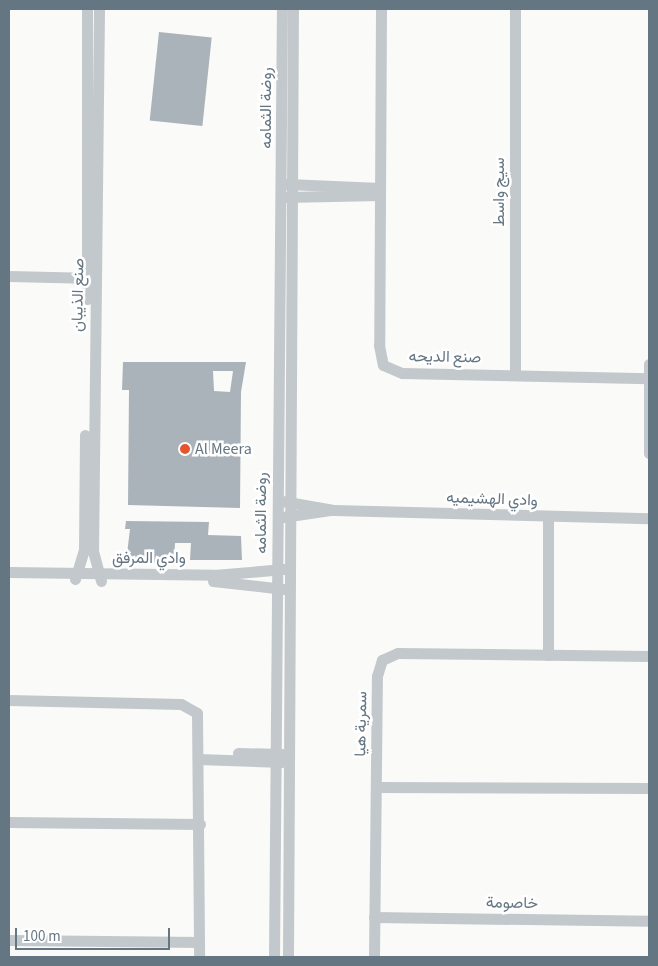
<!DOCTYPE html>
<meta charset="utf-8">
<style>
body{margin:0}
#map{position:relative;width:658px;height:966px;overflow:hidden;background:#fafaf8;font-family:"Source Sans 3",Vazirmatn,sans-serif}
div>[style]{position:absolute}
.building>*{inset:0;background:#aab3b9;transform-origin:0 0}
.street>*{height:11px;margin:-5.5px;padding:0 5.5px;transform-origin:5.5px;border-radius:5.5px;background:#c3c8cc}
.dots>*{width:14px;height:14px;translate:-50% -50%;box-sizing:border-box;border:2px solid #fff;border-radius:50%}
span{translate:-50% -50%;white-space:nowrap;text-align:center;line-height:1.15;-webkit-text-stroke:5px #fff;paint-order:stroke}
.street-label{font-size:16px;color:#657683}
.poi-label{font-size:16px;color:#657683}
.left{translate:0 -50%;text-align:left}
.frame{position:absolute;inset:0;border:10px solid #657683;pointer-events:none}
.scale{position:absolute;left:15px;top:928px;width:155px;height:22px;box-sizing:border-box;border:2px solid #657683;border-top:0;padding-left:6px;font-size:15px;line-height:18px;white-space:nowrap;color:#657683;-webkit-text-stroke:4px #fff;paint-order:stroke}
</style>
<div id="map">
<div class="building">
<i style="left:159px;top:32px;width:53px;height:89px;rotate:6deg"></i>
<i style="clip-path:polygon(evenodd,123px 362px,246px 362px,241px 392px,240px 508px,128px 505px,129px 390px,122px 390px,123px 362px,213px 371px,233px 371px,230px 392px,214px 391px,213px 371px)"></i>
<i style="clip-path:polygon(126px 521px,209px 522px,208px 535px,241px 536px,242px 560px,190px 560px,191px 543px,175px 543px,174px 563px,126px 562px,130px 529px,125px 529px)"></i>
</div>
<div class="street">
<i style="left:87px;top:9px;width:290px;rotate:90deg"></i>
<i style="left:99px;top:9px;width:542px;rotate:90.63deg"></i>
<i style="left:93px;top:551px;width:31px;rotate:75deg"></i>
<i style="left:381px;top:9px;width:336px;rotate:90.3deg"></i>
<i style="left:379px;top:345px;width:20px;rotate:79deg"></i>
<i style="left:383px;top:365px;width:21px;rotate:23deg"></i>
<i style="left:402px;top:373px;width:247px;rotate:1.2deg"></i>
<i style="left:287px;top:184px;width:93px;rotate:2.5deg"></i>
<i style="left:285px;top:197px;width:95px;rotate:-1.2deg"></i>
<i style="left:9px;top:276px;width:85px;rotate:1.3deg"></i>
<i style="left:649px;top:364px;width:89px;rotate:90deg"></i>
<i style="left:515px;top:374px;width:365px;rotate:-90deg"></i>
<i style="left:282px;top:501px;width:52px;rotate:10deg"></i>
<i style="left:333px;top:510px;width:316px;rotate:1.5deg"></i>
<i style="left:283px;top:517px;width:49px;rotate:-8.3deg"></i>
<i style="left:9px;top:572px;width:205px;rotate:0.8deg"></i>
<i style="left:214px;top:575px;width:70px;rotate:-4.9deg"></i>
<i style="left:75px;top:579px;width:30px;rotate:-73deg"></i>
<i style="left:84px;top:550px;width:115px;rotate:-89.5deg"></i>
<i style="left:213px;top:581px;width:71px;rotate:6.4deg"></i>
<i style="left:548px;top:655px;width:138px;rotate:-90deg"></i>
<i style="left:9px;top:700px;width:172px;rotate:1.3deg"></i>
<i style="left:181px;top:704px;width:18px;rotate:29deg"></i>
<i style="left:197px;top:713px;width:244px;rotate:89.5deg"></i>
<i style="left:238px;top:753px;width:44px;rotate:1.3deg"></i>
<i style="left:198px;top:759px;width:84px;rotate:2deg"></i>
<i style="left:376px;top:787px;width:273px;rotate:0.2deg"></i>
<i style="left:9px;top:822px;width:191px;rotate:0.6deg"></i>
<i style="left:374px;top:917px;width:275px;rotate:0.8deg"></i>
<i style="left:9px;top:940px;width:190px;rotate:0.6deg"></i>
<i style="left:274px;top:957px;width:948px;rotate:-89.52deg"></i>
<i style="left:288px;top:957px;width:948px;rotate:-89.7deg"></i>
<i style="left:374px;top:957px;width:281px;rotate:-89.4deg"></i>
<i style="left:377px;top:676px;width:17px;rotate:-73deg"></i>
<i style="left:382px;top:660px;width:17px;rotate:-24deg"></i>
<i style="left:398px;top:653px;width:251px;rotate:0.7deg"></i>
</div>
<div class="dots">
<i style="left:185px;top:449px;background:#e4572e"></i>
</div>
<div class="street-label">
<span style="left:266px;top:108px;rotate:-90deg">روضة الثمامه</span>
<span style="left:499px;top:192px;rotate:-90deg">سيج واسط</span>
<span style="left:78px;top:295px;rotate:-89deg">صنع الذيبان</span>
<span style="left:445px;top:357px;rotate:1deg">صنع الديحه</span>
<span style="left:492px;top:499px;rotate:2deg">وادي الهشيميه</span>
<span style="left:261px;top:513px;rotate:-90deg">روضة الثمامه</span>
<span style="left:149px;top:558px">وادي المرفق</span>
<span style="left:361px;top:724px;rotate:-89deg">سمرية هيا</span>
<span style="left:512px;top:903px;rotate:1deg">خاصومة</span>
</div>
<div class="poi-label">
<span class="left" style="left:195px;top:449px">Al Meera</span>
</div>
<div class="frame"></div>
<div class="scale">100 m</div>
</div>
